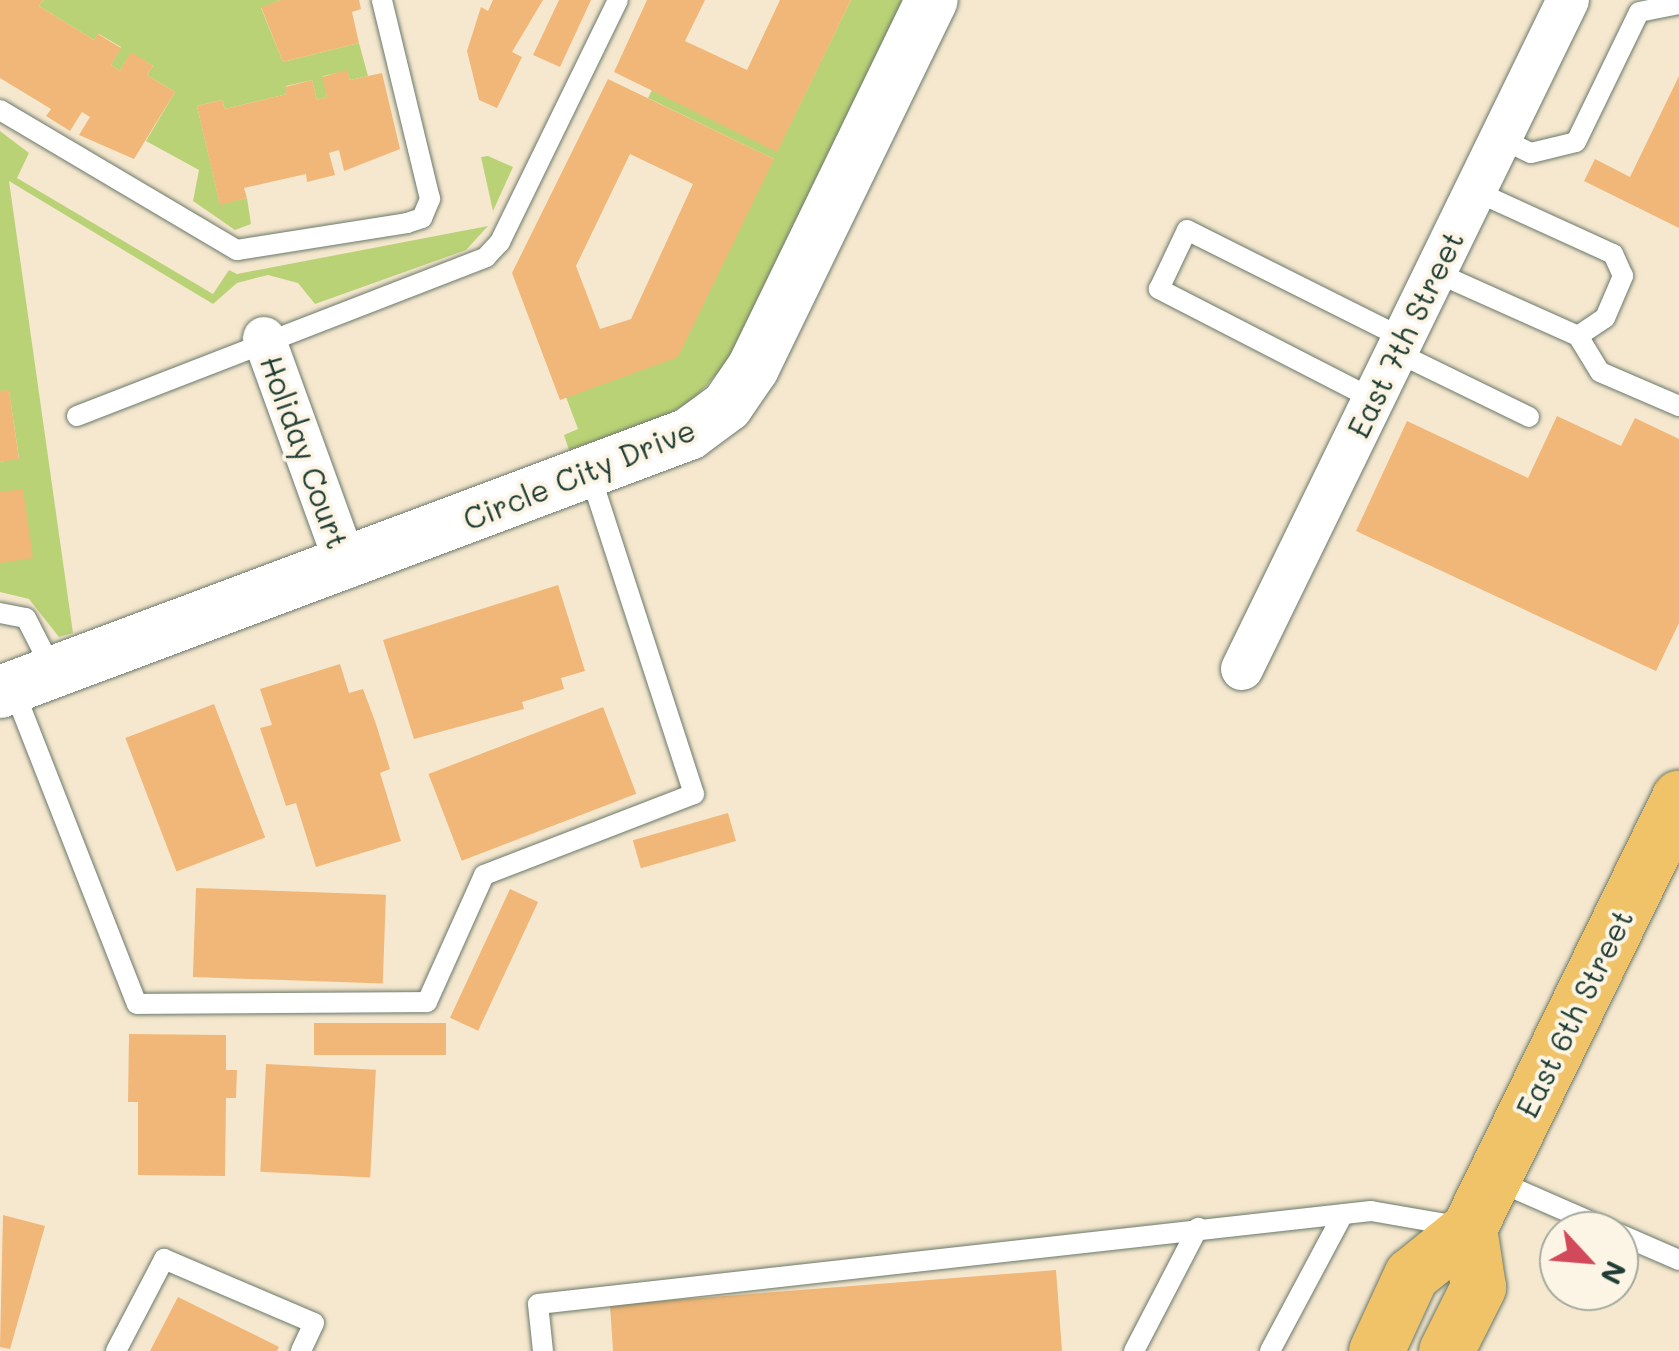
<!DOCTYPE html>
<style>
body{margin:0}
#map{position:relative;width:1679px;height:1351px;overflow:hidden;background:#f6e8cf;font-family:Mali,sans-serif}
div>[style]{position:absolute}
.green>*{inset:0;background:#bad276}
.building>*{inset:0;background:#f0b778;transform-origin:0 0}
.roads{filter:drop-shadow(0 0 2px #6a796a) drop-shadow(0 0 2px #6a796a)}
.service>*{height:20px;margin:-10px;padding:0 10px;transform-origin:10px;border-radius:10px;background:#fff}
.minor>*{height:42px;margin:-21px;padding:0 21px;transform-origin:21px;border-radius:21px;background:#fff}
.tertiary>*{height:52px;margin:-26px;padding:0 26px;transform-origin:26px;border-radius:26px;background:#fff}
.primary>*{height:55px;margin:-27.5px;padding:0 27.5px;transform-origin:27.5px;border-radius:27.5px;background:#f1c369}
span{translate:-50% -50%;white-space:nowrap;text-align:center;line-height:1.15;-webkit-text-stroke:8px #fcf5e5;paint-order:stroke}
.street-label{font-size:30px;color:#1f3d34}
.north{position:absolute;left:1539px;top:1211px;width:100px;height:100px;box-sizing:border-box;background:#fcf5e5;border:2px solid #a4ab9e;border-radius:50%;rotate:116deg;font-size:28px;font-weight:700;line-height:40px;text-align:center;color:#1f3d34}
.north::after{content:'';display:block;margin:auto;width:35px;height:45px;background:#d1495b;clip-path:polygon(50% 0,100% 100%,50% 72%,0 100%)}
</style>
<div id="map">
<div class="green">
<i style="clip-path:polygon(43px 0,281px 0,261px 8px,283px 62px,359px 43px,368px 76px,350px 80px,347px 71px,323px 76px,327px 97px,317px 100px,312px 80px,286px 86px,287px 94px,225px 109px,222px 100px,197px 106px,220px 204px,247px 198px,251px 224px,235px 230px,193px 201px,199px 170px,146px 141px,175px 92px,147px 75px,153px 66px,131px 53px,120px 71px,111px 65px,121px 47px,99px 34px,94px 40px,39px 6px)"></i>
<i style="clip-path:polygon(851px 0,903px 0,731px 358px,694px 399px,662px 418px,569px 450px,564px 435px,578px 429px,566px 397px,774px 159px,648px 98px,652px 90px,777px 151px)"></i>
<i style="clip-path:polygon(0 131px,29px 153px,17px 178px,213px 294px,229px 270px,237px 274px,488px 226px,466px 250px,315px 304px,298px 283px,268px 275px,237px 283px,213px 304px,9px 181px,73px 633px,59px 637px,29px 599px,0 592px,0 462px,19px 458px,9px 391px,0 391px)"></i>
<i style="clip-path:polygon(488px 156px,513px 167px,493px 211px,481px 157px)"></i>
</div>
<div class="building">
<i style="clip-path:polygon(0 0,43px 0,39px 6px,94px 40px,98px 34px,121px 48px,111px 65px,120px 71px,131px 52px,153px 66px,147px 75px,175px 92px,134px 159px,79px 135px,90px 117px,82px 112px,70px 131px,46px 116px,51px 109px,0 78px)"></i>
<i style="clip-path:polygon(281px 0,359px 0,361px 9px,352px 12px,359px 43px,283px 62px,261px 7px)"></i>
<i style="clip-path:polygon(493px 0,543px 0,512px 52px,522px 57px,497px 108px,479px 100px,467px 51px,481px 7px,488px 11px)"></i>
<i style="clip-path:polygon(559px 0,591px 0,560px 67px,533px 55px)"></i>
<i style="clip-path:polygon(647px 0,705px 0,685px 41px,747px 70px,780px 0,851px 0,777px 152px,614px 72px)"></i>
<i style="clip-path:polygon(347px 70px,350px 80px,382px 73px,400px 149px,344px 171px,339px 150px,329px 153px,335px 175px,307px 182px,306px 174px,244px 188px,247px 198px,220px 205px,197px 106px,222px 100px,225px 109px,287px 94px,285px 87px,312px 80px,317px 100px,327px 97px,322px 77px)"></i>
<i style="clip-path:polygon(1679px 76px,1679px 228px,1584px 181px,1595px 159px,1630px 177px)"></i>
<i style="clip-path:polygon(evenodd,608px 79px,774px 159px,678px 357px,560px 400px,512px 273px,608px 79px,630px 154px,693px 184px,631px 319px,600px 329px,576px 266px,630px 154px)"></i>
<i style="clip-path:polygon(9px 390px,19px 459px,0 462px,0 391px)"></i>
<i style="clip-path:polygon(1557px 416px,1621px 446px,1635px 418px,1679px 439px,1679px 623px,1656px 671px,1356px 531px,1407px 421px,1528px 478px)"></i>
<i style="clip-path:polygon(23px 489px,33px 558px,0 563px,0 492px)"></i>
<i style="clip-path:polygon(558px 585px,585px 671px,561px 678px,564px 689px,522px 702px,524px 709px,414px 739px,383px 640px)"></i>
<i style="clip-path:polygon(340px 664px,349px 693px,363px 689px,376px 724px,390px 769px,380px 773px,401px 841px,316px 867px,296px 803px,286px 806px,260px 728px,272px 725px,260px 689px)"></i>
<i style="left:214px;top:704px;width:143px;height:95px;rotate:69deg"></i>
<i style="left:603px;top:707px;width:93px;height:187px;rotate:69deg"></i>
<i style="left:728px;top:813px;width:29px;height:99px;rotate:74deg"></i>
<i style="left:196px;top:888px;width:190px;height:89px;rotate:2deg"></i>
<i style="left:510px;top:889px;width:31px;height:142px;rotate:25deg"></i>
<i style="left:314px;top:1023px;width:132px;height:32px"></i>
<i style="clip-path:polygon(129px 1034px,226px 1035px,226px 1070px,237px 1070px,236px 1098px,226px 1098px,225px 1176px,138px 1175px,138px 1102px,128px 1102px)"></i>
<i style="left:266px;top:1064px;width:110px;height:108px;rotate:3deg"></i>
<i style="clip-path:polygon(3px 1215px,45px 1226px,10px 1349px,0 1347px)"></i>
<i style="clip-path:polygon(1056px 1270px,1062px 1351px,613px 1351px,610px 1305px)"></i>
<i style="clip-path:polygon(178px 1297px,279px 1347px,277px 1351px,150px 1351px)"></i>
</div>
<div class="roads">
<div class="service">
<i style="left:0;top:110px;width:275px;rotate:30.6deg"></i>
<i style="left:237px;top:250px;width:172px;rotate:-9deg"></i>
<i style="left:407px;top:223px;width:16px;rotate:-18deg"></i>
<i style="left:422px;top:218px;width:21px;rotate:-67deg"></i>
<i style="left:430px;top:199px;width:205px;rotate:-103.6deg"></i>
<i style="left:1500px;top:138px;width:34px;rotate:26deg"></i>
<i style="left:1531px;top:153px;width:46px;rotate:-13.7deg"></i>
<i style="left:1576px;top:142px;width:144px;rotate:-64.1deg"></i>
<i style="left:1639px;top:12px;width:41px;rotate:-11.3deg"></i>
<i style="left:1435px;top:272px;width:157px;rotate:24.1deg"></i>
<i style="left:1578px;top:336px;width:32px;rotate:-34deg"></i>
<i style="left:1605px;top:318px;width:46px;rotate:-66.8deg"></i>
<i style="left:1623px;top:276px;width:24px;rotate:-114deg"></i>
<i style="left:1613px;top:254px;width:152px;rotate:-155.5deg"></i>
<i style="left:1578px;top:336px;width:42px;rotate:58.6deg"></i>
<i style="left:1600px;top:372px;width:86px;rotate:23.3deg"></i>
<i style="left:1396px;top:352px;width:148px;rotate:26deg"></i>
<i style="left:1373px;top:399px;width:241px;rotate:-152.8deg"></i>
<i style="left:1159px;top:289px;width:65px;rotate:-64.6deg"></i>
<i style="left:1187px;top:230px;width:241px;rotate:26.6deg"></i>
<i style="left:77px;top:416px;width:439px;rotate:-21.2deg"></i>
<i style="left:486px;top:257px;width:21px;rotate:-47deg"></i>
<i style="left:500px;top:242px;width:269px;rotate:-64deg"></i>
<i style="left:0;top:613px;width:26px;rotate:11deg"></i>
<i style="left:26px;top:618px;width:59px;rotate:63deg"></i>
<i style="left:13px;top:688px;width:339px;rotate:68.6deg"></i>
<i style="left:137px;top:1004px;width:290px;rotate:-0.4deg"></i>
<i style="left:427px;top:1002px;width:139px;rotate:-65.8deg"></i>
<i style="left:484px;top:875px;width:225px;rotate:-21.1deg"></i>
<i style="left:694px;top:794px;width:336px;rotate:-108deg"></i>
<i style="left:1495px;top:1180px;width:128px;rotate:23.6deg"></i>
<i style="left:1619px;top:1234px;width:65px;rotate:23.4deg"></i>
<i style="left:116px;top:1351px;width:104px;rotate:-62.4deg"></i>
<i style="left:164px;top:1259px;width:163px;rotate:23.1deg"></i>
<i style="left:314px;top:1323px;width:31px;rotate:115deg"></i>
<i style="left:543px;top:1351px;width:47px;rotate:-96.1deg"></i>
<i style="left:538px;top:1304px;width:838px;rotate:-6.37deg"></i>
<i style="left:1371px;top:1211px;width:87px;rotate:9.9deg"></i>
<i style="left:1134px;top:1351px;width:139px;rotate:-62.5deg"></i>
<i style="left:1270px;top:1351px;width:155px;rotate:-61.9deg"></i>
</div>
<div class="minor">
<i style="left:264px;top:338px;width:244px;rotate:70.1deg"></i>
<i style="left:1242px;top:669px;width:744px;rotate:-64.02deg"></i>
</div>
<div class="tertiary">
<i style="left:0;top:692px;width:736px;rotate:-20.53deg"></i>
<i style="left:689px;top:434px;width:47px;rotate:-36.4deg"></i>
<i style="left:727px;top:406px;width:46px;rotate:-55.6deg"></i>
<i style="left:753px;top:368px;width:409px;rotate:-64.1deg"></i>
</div>
<div class="primary">
<i style="left:1376px;top:1351px;width:84px;rotate:-65.3deg"></i>
<i style="left:1411px;top:1275px;width:75px;rotate:-39deg"></i>
<i style="left:1469px;top:1228px;width:479px;rotate:-64deg"></i>
<i style="left:1446px;top:1351px;width:72px;rotate:-63.4deg"></i>
<i style="left:1478px;top:1287px;width:60px;rotate:-98.7deg"></i>
</div>
</div>
<div class="street-label">
<span style="left:1405px;top:334px;rotate:-64deg">East 7th Street</span>
<span style="left:305px;top:452px;rotate:70deg">Holiday Court</span>
<span style="left:579px;top:474px;rotate:-22deg">Circle City Drive</span>
<span style="left:1574px;top:1013px;rotate:-64deg">East 6th Street</span>
</div>
<div class="north">N</div>
</div>
